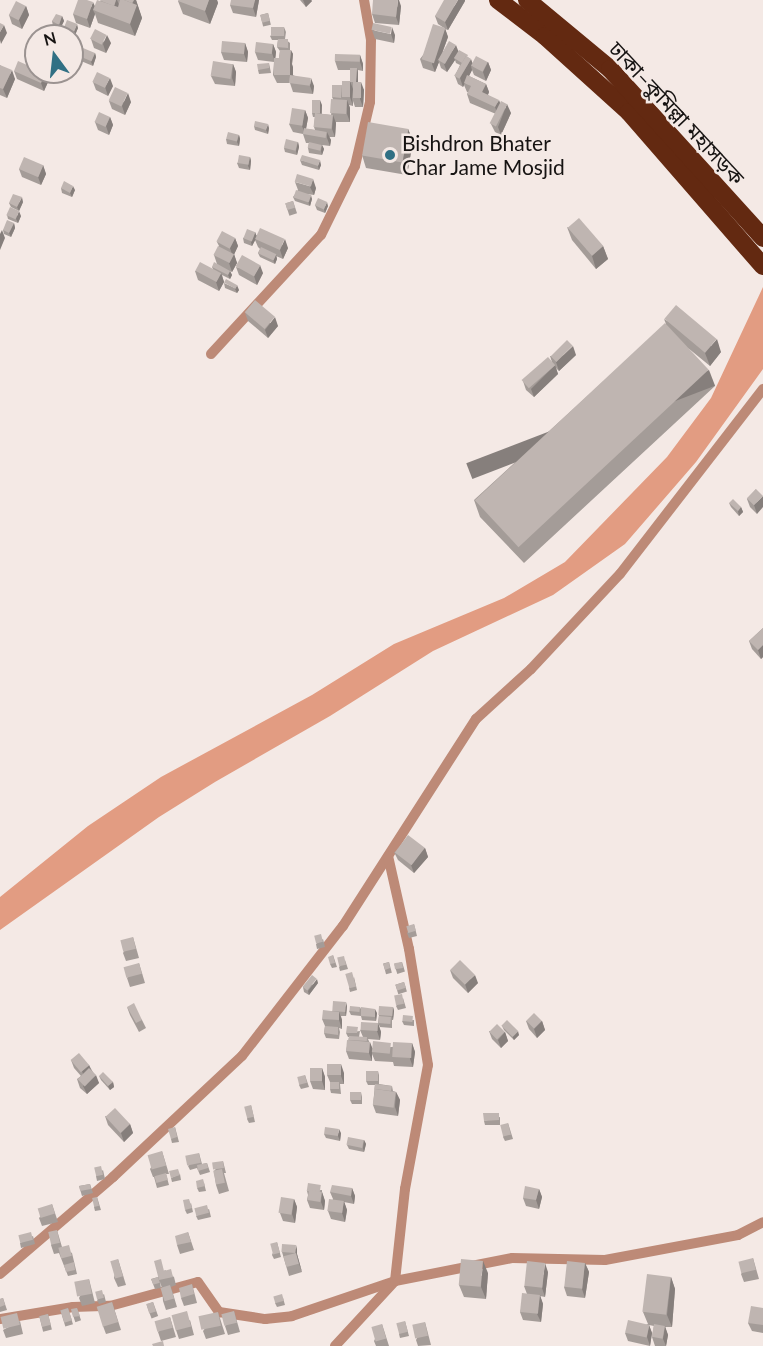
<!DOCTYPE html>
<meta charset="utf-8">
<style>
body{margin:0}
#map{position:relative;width:763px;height:1346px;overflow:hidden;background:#f4e9e5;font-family:Lato,"Noto Sans Bengali",sans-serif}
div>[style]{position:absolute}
.water>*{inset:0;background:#e29c82}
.street>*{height:10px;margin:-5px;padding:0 5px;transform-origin:5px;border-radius:5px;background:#bd8a77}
.highway>*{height:18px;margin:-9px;padding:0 9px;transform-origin:9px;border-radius:9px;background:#632911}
.wall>*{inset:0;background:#a49c98;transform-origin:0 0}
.shaded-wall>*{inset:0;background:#867f7c;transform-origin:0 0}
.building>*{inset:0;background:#bfb5b1;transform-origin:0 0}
.dots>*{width:16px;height:16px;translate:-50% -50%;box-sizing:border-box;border:3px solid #f4e9e5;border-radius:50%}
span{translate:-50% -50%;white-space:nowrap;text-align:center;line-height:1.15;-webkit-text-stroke:5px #f4e9e5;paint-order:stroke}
.street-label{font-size:21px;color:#161312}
.poi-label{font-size:21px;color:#161312}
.left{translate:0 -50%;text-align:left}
.north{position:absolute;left:24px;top:24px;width:60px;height:60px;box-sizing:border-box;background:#f4e9e5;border:2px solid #9b9391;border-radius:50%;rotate:345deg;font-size:16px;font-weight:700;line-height:24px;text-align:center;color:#161312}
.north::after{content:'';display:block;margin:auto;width:21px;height:27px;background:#307084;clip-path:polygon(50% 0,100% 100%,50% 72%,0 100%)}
</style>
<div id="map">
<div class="water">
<i style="clip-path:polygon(763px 287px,763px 369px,696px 462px,625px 544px,553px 595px,433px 651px,330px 716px,215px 782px,159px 817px,0 930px,0 897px,88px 826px,161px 777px,312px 695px,394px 644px,504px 598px,565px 562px,667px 457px,711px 398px)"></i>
</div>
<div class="street">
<i style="left:211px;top:354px;width:162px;rotate:-47.3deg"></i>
<i style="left:321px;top:235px;width:77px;rotate:-63.8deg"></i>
<i style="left:355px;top:166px;width:66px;rotate:-76.8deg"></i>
<i style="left:370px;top:102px;width:62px;rotate:-89.1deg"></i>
<i style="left:371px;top:40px;width:41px;rotate:-99.9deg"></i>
<i style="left:0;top:1274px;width:149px;rotate:-40.6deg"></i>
<i style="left:113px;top:1177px;width:177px;rotate:-43.2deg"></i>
<i style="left:242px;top:1056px;width:165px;rotate:-52.2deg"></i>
<i style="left:343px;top:926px;width:246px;rotate:-57.3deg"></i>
<i style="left:476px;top:719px;width:74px;rotate:-42.3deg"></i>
<i style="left:531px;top:669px;width:130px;rotate:-46.9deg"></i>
<i style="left:620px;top:574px;width:234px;rotate:-52.3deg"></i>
<i style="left:0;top:1319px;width:74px;rotate:-9.3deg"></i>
<i style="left:73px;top:1307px;width:37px;rotate:-2deg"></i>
<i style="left:110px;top:1306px;width:91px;rotate:-15.3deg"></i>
<i style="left:198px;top:1282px;width:37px;rotate:55deg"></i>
<i style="left:219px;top:1312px;width:47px;rotate:8.7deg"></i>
<i style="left:265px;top:1319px;width:27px;rotate:-6deg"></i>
<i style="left:292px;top:1316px;width:109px;rotate:-18.8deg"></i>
<i style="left:395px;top:1281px;width:119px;rotate:-11.1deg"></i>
<i style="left:512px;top:1258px;width:93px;rotate:1.2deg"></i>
<i style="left:605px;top:1260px;width:135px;rotate:-10.6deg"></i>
<i style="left:738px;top:1235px;width:28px;rotate:-27deg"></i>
<i style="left:335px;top:1346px;width:88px;rotate:-47.3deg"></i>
<i style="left:395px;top:1281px;width:93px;rotate:-83.8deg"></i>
<i style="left:405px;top:1189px;width:126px;rotate:-79.5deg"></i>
<i style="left:428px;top:1065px;width:118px;rotate:-99.3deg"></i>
<i style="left:409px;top:949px;width:95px;rotate:-102.7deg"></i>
</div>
<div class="highway">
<i style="left:498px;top:0;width:59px;rotate:37.5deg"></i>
<i style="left:545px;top:36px;width:113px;rotate:42.1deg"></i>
<i style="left:629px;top:112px;width:204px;rotate:49deg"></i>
<i style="left:527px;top:0;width:108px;rotate:39.7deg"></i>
<i style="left:610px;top:69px;width:228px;rotate:47.8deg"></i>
</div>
<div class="wall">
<i style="clip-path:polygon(101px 0,136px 0,142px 18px,135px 36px,98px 23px,95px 14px,90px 28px,76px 23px,73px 14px,95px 6px)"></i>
<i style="clip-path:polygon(179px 0,217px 0,218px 3px,210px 24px,183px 14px,178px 1px)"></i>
<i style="clip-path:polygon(259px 0,256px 17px,233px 13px,230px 5px)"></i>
<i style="clip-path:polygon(300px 0,311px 0,312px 1px,306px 7px)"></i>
<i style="clip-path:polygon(465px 1px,448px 30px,445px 29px,448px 37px,443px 51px,458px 51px,469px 58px,472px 63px,488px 62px,491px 70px,486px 81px,474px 75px,472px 70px,469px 76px,486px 84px,489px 92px,488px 95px,511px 113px,501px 135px,495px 132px,491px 124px,496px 114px,470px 103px,467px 94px,468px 92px,467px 92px,464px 85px,463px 87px,458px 84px,455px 76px,460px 65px,456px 63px,455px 60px,447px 72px,441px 68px,439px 62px,435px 72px,423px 68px,420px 59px,444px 28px,438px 24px,435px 16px)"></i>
<i style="clip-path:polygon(26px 6px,29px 15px,22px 29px,12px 24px,9px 15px)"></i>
<i style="clip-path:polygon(401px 6px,399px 25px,375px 23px,372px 14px)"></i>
<i style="left:268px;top:13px;width:12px;height:8px;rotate:76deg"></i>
<i style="clip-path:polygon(62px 16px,64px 21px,60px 29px,53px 26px,52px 21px)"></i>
<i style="clip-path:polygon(64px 27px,78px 28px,75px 35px,65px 31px)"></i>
<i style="clip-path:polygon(284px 27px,286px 32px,285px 39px,290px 43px,290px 50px,293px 54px,292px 64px,293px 75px,314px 86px,313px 94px,293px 92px,290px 83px,277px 83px,273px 75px,274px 62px,258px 60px,255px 52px,273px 44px,276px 52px,275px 58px,279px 58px,280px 51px,277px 47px,278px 40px,272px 40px,270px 36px)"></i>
<i style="clip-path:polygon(372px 30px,395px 35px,394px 43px,375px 39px)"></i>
<i style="clip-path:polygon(91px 39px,111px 43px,106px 53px,94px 48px)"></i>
<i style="clip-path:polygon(245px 43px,248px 52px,247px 62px,224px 60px,221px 52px)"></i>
<i style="clip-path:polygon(95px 53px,96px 57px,93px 66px,81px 61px,79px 56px)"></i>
<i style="clip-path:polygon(360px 55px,363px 64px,363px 71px,358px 70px,358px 82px,364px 90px,363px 107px,355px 107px,353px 101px,353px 106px,349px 105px,350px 108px,350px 122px,336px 122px,335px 137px,329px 137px,331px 140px,330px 146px,322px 145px,324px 149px,322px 155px,309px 153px,308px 148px,309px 143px,306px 143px,303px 134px,293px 132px,289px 124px,305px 110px,308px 118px,306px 129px,315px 130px,314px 127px,315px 117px,313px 117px,312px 113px,322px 105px,322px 114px,331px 115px,333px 99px,332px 97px,342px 85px,350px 81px,350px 70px,338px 70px,335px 61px)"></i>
<i style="clip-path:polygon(269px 63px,271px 73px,259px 74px,258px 70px)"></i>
<i style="clip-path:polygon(233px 64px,236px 72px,235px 86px,215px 84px,211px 76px)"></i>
<i style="clip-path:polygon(0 65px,15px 79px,7px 98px,0 95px)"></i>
<i style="clip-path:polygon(14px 71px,45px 73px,48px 82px,44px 91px,17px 79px)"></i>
<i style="clip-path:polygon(93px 82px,113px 86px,108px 96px,96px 90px)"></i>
<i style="clip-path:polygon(109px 101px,131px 102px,125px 115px,112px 109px)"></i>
<i style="clip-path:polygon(110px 117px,113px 125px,109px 135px,98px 130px,95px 122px)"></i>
<i style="clip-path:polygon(254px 126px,269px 128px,268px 134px,255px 130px)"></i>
<i style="clip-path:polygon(408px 129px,413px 141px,407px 175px,366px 168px,362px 155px)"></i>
<i style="clip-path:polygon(239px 135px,240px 139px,239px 146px,227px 144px,226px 139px)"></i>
<i style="clip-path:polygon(298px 142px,299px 147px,297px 155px,285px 152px,284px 148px)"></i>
<i style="clip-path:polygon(250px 157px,251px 161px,250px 170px,239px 168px,237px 163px)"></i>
<i style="clip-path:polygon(300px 160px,321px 165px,319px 170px,302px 165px)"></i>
<i style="clip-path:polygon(43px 165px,46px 174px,41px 185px,22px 177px,19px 169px)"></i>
<i style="clip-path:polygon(295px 182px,316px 188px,314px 195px,307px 194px,312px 199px,310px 206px,295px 201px,293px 197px,298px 190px)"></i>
<i style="clip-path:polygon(61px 188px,75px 190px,72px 197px,62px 193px)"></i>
<i style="left:293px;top:201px;width:13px;height:8px;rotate:72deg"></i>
<i style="clip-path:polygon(23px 202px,19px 211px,11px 207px,9px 203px)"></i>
<i style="clip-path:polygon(315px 205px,328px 206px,325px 213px,317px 210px)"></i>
<i style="clip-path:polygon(7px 215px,21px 216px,18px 223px,8px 219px)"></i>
<i style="clip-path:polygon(14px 223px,15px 228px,11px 237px,4px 234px,3px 230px)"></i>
<i style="clip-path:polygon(567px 227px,603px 246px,608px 259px,596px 269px,572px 240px)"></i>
<i style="clip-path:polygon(255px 232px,256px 235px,288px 248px,283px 259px,276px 256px,277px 259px,275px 264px,260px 257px,258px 253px,260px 249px,258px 247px,255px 240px,252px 246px,244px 243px,243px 238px)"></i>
<i style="clip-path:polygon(235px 238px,238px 246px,234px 254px,237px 263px,232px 272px,230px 271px,232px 275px,230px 279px,222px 275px,224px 282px,219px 291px,198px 280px,195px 271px,213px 269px,212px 267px,217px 264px,214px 255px,219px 246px,217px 242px)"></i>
<i style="clip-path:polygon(236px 267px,263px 273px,257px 285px,239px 275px)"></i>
<i style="clip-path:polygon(224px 283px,239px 290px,237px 293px,225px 288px)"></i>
<i style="clip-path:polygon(245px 313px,278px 326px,268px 338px,248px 321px)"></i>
<i style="clip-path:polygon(664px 319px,721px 352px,710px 366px,688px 348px,715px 386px,524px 563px,480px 517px,474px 500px,666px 324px)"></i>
<i style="clip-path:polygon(576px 355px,559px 371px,556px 368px,558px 374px,534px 397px,526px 390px,523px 381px,552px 362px,550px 356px)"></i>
<i style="clip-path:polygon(756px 489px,757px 514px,750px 507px,747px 499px)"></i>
<i style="clip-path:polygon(729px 503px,741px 507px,743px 512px,739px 516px,731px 507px)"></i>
<i style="clip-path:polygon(763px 628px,763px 657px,761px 659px,752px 649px,749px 641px)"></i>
<i style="clip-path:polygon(425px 848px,428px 857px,414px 873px,398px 860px,394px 852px)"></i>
<i style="clip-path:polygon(414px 924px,417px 936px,409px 938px,407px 933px)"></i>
<i style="clip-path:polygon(133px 937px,139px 958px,126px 961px,123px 953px)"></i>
<i style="clip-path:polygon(323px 939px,325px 947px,317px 949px,316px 944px)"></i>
<i style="clip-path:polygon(333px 955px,337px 967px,332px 968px,330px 964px)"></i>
<i style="clip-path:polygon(345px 960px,348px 969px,340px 971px,339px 967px)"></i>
<i style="left:389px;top:962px;width:11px;height:6px;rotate:75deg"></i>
<i style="left:402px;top:962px;width:10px;height:8px;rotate:73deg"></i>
<i style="clip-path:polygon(139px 963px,145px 983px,130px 987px,127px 978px)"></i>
<i style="clip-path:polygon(450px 970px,478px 983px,468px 993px,453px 978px)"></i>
<i style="clip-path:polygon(354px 977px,357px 990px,350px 992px,349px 988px)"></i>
<i style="left:404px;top:982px;width:10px;height:9px;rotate:73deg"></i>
<i style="clip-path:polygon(318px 983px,309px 995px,304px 992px,303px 987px)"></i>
<i style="clip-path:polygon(403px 998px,406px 1008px,398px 1010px,396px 1006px)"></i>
<i style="clip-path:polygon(347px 1006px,346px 1016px,341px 1016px,342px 1020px,342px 1029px,339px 1028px,340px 1032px,339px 1039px,326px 1038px,324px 1033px,325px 1026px,322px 1019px,332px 1011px)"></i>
<i style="clip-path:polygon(127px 1007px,142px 1020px,146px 1028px,139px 1032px,130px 1015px)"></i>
<i style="clip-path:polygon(360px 1007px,361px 1009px,377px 1013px,376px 1021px,362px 1020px,361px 1016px,351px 1015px,349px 1011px)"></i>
<i style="clip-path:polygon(393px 1007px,394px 1011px,393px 1020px,392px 1020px,392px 1028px,380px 1027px,378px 1023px,379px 1015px)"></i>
<i style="clip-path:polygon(414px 1020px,414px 1026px,404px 1025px,402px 1021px)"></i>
<i style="clip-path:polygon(526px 1021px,542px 1021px,545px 1030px,537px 1038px,529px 1029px)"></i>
<i style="clip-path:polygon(378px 1023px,381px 1032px,380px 1040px,368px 1039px,372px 1048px,392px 1047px,412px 1043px,415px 1052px,413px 1067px,394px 1066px,393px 1062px,375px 1061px,372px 1054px,372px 1061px,349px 1059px,346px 1051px,349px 1037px,348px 1037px,346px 1033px,360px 1031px,359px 1037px,363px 1037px,360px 1030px)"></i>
<i style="clip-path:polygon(502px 1026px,519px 1035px,514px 1040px,504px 1030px)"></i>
<i style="clip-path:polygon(489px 1031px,505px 1032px,508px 1041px,501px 1048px,492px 1039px)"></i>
<i style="clip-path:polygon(71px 1060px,89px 1065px,99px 1083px,87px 1094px,80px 1088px,77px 1079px,81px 1076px,74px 1068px)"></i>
<i style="clip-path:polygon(322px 1068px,325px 1077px,325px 1090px,313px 1089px,310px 1081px)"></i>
<i style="clip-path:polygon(378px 1071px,379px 1075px,379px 1084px,392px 1086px,393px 1091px,396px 1092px,400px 1100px,398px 1116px,376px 1113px,373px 1105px,375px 1085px,368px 1085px,366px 1081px)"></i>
<i style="clip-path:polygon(344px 1073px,344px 1084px,340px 1084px,341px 1094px,331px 1093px,330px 1089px,330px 1082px,327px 1075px)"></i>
<i style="clip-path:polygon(305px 1075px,309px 1087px,301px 1089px,299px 1085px)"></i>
<i style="clip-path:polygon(99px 1076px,113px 1082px,114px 1087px,110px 1090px,101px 1080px)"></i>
<i style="clip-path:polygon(361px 1092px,362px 1097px,362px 1104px,352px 1104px,350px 1100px)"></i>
<i style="clip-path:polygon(251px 1105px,255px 1122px,249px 1123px,247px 1119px)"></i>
<i style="clip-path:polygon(105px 1116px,130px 1124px,133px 1133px,124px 1142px,108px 1125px)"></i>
<i style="clip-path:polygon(500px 1117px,500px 1125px,485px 1125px,484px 1121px)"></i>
<i style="clip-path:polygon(508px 1123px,513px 1139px,505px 1141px,503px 1137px)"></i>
<i style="clip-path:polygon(175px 1127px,179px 1142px,172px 1143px,171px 1139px)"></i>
<i style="clip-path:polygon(341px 1133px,340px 1141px,326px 1138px,324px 1134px)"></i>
<i style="clip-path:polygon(364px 1140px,366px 1144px,364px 1152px,349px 1149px,347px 1145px)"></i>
<i style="clip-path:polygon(162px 1151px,169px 1174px,166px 1174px,169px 1185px,157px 1188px,154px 1177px,153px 1177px,150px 1169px)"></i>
<i style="clip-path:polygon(199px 1153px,202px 1164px,207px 1163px,210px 1172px,200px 1175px,197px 1168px,190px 1170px,188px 1166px)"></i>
<i style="clip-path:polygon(223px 1161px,226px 1173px,224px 1173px,229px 1191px,219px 1194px,216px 1185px,214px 1171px)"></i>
<i style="clip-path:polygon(103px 1170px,105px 1179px,97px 1181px,96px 1176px)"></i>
<i style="clip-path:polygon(180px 1174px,181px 1180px,172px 1182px,171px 1178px)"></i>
<i style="clip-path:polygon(204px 1183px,206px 1191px,199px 1192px,197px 1188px)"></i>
<i style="clip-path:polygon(90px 1184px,93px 1193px,82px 1196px,79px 1186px)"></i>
<i style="clip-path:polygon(352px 1188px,355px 1196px,354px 1204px,344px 1202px,347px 1210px,345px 1222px,331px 1219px,328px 1211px,333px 1199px,330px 1192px)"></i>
<i style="clip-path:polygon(539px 1189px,542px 1197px,539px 1209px,526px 1206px,523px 1198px)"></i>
<i style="clip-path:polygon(322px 1190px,322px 1192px,325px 1201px,324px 1210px,310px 1208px,307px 1200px,308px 1195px,307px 1191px)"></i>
<i style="clip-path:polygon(97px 1197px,101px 1210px,95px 1211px,94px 1207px)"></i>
<i style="clip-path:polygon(294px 1199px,297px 1207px,295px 1223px,283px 1221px,280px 1213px)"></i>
<i style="clip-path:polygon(191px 1203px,193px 1212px,187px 1214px,185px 1210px)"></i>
<i style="clip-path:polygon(52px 1204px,58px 1222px,42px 1226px,39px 1218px)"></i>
<i style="clip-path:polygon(209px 1209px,211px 1217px,198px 1220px,196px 1216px)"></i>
<i style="clip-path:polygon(57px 1230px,62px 1247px,72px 1253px,77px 1274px,68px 1276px,59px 1253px,54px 1254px,51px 1245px)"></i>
<i style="clip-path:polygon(188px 1232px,194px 1250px,180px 1254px,177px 1245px)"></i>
<i style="clip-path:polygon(33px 1236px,35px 1244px,21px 1248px,20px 1243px)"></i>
<i style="clip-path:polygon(277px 1242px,281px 1257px,274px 1259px,272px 1255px)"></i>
<i style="clip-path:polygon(297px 1249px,297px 1254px,302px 1272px,289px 1276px,282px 1252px)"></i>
<i style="clip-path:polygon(753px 1258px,759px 1279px,744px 1282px,741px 1274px)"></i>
<i style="clip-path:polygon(118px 1259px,126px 1285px,118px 1287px,114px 1278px)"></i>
<i style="clip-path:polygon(585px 1263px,589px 1272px,585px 1298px,567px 1296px,564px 1287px)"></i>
<i style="clip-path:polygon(165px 1270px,174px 1277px,176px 1285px,171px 1287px,177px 1307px,166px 1310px,163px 1301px,162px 1288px,160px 1282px,161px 1288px,155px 1289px,151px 1279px,158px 1277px)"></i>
<i style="clip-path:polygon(548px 1272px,545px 1297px,540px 1296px,543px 1304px,541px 1322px,523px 1320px,520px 1312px,527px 1294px,524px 1286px)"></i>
<i style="clip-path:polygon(488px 1273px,486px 1299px,464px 1297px,459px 1285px)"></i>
<i style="clip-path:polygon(671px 1277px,675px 1289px,672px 1327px,665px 1327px,668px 1335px,666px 1346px,655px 1346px,652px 1337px,654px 1326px,649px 1325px,652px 1333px,650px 1346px,628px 1341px,625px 1333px,648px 1324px,643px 1312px)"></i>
<i style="clip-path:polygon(89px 1279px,95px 1303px,82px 1306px,79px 1298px)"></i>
<i style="clip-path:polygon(192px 1284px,197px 1303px,184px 1306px,181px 1298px)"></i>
<i style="clip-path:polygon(104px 1294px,106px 1302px,99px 1304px,97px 1300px)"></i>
<i style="clip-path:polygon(3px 1298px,7px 1310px,0 1312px,0 1299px)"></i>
<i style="clip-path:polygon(283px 1298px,285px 1305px,277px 1307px,275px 1303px)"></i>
<i style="clip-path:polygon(112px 1302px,121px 1330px,106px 1334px,103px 1326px)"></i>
<i style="left:153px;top:1302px;width:15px;height:7px;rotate:70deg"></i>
<i style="left:68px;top:1308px;width:17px;height:8px;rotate:73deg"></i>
<i style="left:77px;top:1308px;width:13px;height:6px;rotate:72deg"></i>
<i style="clip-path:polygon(763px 1308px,763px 1333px,752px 1331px,748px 1323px)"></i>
<i style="clip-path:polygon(234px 1311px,240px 1332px,228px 1335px,225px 1326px)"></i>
<i style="clip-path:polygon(218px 1312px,225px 1334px,206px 1339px,203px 1331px)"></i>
<i style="left:48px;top:1314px;width:16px;height:9px;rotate:76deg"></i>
<i style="clip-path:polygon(170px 1317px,176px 1337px,161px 1341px,158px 1332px)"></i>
<i style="clip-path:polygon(190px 1320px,194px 1335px,179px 1339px,176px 1330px)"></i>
<i style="clip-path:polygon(20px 1321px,23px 1334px,6px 1338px,3px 1330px)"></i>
<i style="clip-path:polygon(405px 1321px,409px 1336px,400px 1338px,399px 1334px)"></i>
<i style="clip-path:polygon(425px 1322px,431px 1345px,418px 1346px,416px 1340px)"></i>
<i style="clip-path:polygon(382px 1324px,389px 1346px,376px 1346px,374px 1341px)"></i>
</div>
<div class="shaded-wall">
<i style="clip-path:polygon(116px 0,117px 0,120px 7px,114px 7px)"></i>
<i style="clip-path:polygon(134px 0,136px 0,142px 18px,135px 36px,130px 24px,132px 5px)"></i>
<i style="clip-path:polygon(209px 0,217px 0,218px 3px,210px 24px,205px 11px)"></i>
<i style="clip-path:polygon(255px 0,259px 0,256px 17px,253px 8px)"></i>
<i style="clip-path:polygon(303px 0,311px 0,312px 1px,306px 7px)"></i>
<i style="clip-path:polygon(398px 0,399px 0,401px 6px,399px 25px,396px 17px)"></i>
<i style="clip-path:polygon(458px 0,465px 0,465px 1px,448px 30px,445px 22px)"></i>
<i style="clip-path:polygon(93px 2px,97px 11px,93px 10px,95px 14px,90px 28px,87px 19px)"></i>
<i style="clip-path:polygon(26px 6px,29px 15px,22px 29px,19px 20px)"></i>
<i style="clip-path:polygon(62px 16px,64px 21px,60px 29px,59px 25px)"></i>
<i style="clip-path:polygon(77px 24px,78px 28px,75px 35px,74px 31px)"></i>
<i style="clip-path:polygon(4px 25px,7px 33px,1px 44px,0 40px,0 32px)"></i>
<i style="clip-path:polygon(392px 27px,395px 35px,394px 43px,391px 34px)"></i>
<i style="clip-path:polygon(445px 28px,448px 37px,439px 61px,437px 60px,439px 62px,435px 72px,432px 64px)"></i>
<i style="clip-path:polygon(107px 35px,111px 43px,106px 53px,103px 44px)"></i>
<i style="clip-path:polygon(245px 43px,248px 52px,247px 62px,244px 54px)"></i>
<i style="clip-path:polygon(273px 44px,276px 52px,275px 62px,272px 53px)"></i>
<i style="clip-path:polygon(456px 45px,459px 53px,454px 58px,455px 60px,447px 72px,444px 64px)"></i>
<i style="clip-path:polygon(291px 50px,293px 54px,292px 64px,290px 60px)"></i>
<i style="clip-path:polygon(95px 53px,96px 57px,93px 66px,91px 62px)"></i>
<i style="clip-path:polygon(360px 55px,363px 64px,363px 71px,360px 62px)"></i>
<i style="clip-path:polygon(290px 58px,293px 67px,293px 83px,290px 75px)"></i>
<i style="clip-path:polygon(471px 59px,474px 67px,471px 66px,472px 70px,465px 84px,464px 83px,464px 85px,463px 87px,460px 78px)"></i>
<i style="clip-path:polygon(488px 62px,491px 70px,486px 81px,483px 72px)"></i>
<i style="clip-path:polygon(233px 64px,236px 72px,235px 86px,232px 78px)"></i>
<i style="clip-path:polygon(357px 68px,358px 73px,358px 87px,356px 83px)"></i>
<i style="clip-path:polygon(12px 70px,15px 79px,7px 98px,3px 89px)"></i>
<i style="clip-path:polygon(45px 73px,48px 82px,44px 91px,41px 83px)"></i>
<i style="clip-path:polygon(110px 78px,113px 86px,108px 96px,105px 87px)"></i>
<i style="clip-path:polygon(311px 78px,314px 86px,313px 94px,310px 86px)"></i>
<i style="clip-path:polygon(350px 81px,353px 89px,352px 98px,353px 106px,350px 97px)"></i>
<i style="clip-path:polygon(361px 82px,364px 90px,363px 107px,360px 99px)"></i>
<i style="clip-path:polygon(486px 84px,489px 92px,485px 101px,482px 92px)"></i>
<i style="clip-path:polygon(128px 93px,131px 102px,125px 115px,122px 106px)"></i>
<i style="clip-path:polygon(320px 100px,322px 105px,321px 117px,320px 113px)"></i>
<i style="clip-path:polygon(347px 100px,350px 108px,350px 122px,347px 114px)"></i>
<i style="clip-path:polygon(499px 100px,502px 108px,498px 116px,495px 107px)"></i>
<i style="clip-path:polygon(507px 104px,511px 113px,501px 135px,498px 127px)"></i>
<i style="clip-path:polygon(305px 110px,308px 118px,305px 134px,302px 126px)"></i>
<i style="clip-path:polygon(333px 115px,336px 123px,335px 137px,332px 129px)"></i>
<i style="clip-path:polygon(110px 117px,113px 125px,109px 135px,106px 126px)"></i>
<i style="clip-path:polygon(268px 124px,269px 128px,268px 134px,266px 130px)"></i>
<i style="clip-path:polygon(408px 129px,413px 141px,407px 175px,402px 162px)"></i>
<i style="clip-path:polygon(327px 132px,331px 140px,330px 146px,327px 138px)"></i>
<i style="clip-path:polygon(239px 135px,240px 139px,239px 146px,237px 142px)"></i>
<i style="clip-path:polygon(298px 142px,299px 147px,297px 155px,296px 151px)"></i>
<i style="clip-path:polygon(322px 145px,324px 149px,322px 155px,321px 151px)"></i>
<i style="clip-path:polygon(250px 157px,251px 161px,250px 170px,248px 166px)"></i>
<i style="clip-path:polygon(320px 160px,321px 165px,319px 170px,318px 166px)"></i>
<i style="clip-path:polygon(43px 165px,46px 174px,41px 185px,38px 177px)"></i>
<i style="clip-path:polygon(313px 179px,316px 188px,314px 195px,310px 187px)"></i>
<i style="clip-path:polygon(73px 186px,75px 190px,72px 197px,70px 193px)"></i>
<i style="clip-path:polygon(311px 195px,312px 199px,310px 206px,308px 202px)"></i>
<i style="clip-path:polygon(22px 197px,23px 202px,19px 211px,17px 207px)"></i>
<i style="clip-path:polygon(327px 202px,328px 206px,325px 213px,324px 209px)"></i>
<i style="clip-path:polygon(19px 211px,21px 216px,18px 223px,16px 219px)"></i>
<i style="clip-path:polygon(14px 223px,15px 228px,11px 237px,9px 233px)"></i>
<i style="clip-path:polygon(2px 230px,5px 238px,0 250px,0 234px)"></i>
<i style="clip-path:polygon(255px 232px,257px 237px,252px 246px,251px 242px)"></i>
<i style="clip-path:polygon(235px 238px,238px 246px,233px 257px,230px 248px)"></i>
<i style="clip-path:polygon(285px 239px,288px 248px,283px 259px,280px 250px)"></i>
<i style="clip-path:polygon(603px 246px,608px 259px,596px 269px,592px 256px)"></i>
<i style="clip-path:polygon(234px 254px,237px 263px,232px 272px,229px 263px)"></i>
<i style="clip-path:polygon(276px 254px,277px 259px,275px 264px,273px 260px)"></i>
<i style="clip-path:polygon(260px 265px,263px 273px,257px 285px,254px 276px)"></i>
<i style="clip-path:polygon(230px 271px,232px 275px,230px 279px,228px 275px)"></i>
<i style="clip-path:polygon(221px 273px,224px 282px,219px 291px,216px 282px)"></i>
<i style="clip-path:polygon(237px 285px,239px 290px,237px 293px,235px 289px)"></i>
<i style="clip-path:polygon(275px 317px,278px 326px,268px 338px,265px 330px)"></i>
<i style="clip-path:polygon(717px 339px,721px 352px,710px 366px,705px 353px)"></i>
<i style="clip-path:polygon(573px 346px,576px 355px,559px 371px,556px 362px)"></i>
<i style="clip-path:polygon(555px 365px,558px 374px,534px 397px,531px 389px)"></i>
<i style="left:709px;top:370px;width:17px;height:260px;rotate:69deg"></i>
<i style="clip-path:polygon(763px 496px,763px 507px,757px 514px,754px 505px)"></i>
<i style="clip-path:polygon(741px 507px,743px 512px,739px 516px,738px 511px)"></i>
<i style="clip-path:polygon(763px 645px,763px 657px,761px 659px,758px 650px)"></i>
<i style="clip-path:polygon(425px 848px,428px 857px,414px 873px,411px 865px)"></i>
<i style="clip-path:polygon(475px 975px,478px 983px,468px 993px,465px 984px)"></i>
<i style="clip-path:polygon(317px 979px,318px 983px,309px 995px,308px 991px)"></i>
<i style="clip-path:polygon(346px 1002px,347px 1006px,346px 1016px,345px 1012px)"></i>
<i style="clip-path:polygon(393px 1007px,394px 1011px,393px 1020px,392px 1016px)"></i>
<i style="clip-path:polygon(375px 1009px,377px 1013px,376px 1021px,375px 1017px)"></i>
<i style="clip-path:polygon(339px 1012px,342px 1020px,342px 1029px,339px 1020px)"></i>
<i style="clip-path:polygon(542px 1021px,545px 1030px,537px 1038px,534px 1029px)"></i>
<i style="clip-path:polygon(378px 1023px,381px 1032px,380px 1040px,377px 1031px)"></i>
<i style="clip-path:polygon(518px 1031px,519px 1035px,514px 1040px,512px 1036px)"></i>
<i style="clip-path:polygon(505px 1032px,508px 1041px,501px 1048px,498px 1040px)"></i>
<i style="clip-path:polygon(370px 1042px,373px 1050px,372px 1052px,372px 1061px,369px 1053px)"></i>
<i style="clip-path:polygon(412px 1043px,415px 1052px,413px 1067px,410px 1059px)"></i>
<i style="clip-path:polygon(341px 1064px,344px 1073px,344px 1084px,341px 1076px)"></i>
<i style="clip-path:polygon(89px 1065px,92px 1073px,85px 1080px,82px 1071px)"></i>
<i style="clip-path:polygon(322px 1068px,325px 1077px,325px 1090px,322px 1081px)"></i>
<i style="clip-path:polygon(96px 1075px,99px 1083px,87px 1094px,83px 1086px)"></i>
<i style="clip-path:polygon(113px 1082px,114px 1087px,110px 1090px,108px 1086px)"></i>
<i style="clip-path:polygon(396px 1092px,400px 1100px,398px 1116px,395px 1107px)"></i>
<i style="clip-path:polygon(130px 1124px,133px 1133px,124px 1142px,121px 1133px)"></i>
<i style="clip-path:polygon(339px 1129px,341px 1133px,340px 1141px,338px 1136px)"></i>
<i style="clip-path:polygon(364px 1140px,366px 1144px,364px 1152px,363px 1148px)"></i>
<i style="clip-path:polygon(352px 1188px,355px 1196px,354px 1204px,351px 1196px)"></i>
<i style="clip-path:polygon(539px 1189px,542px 1197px,539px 1209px,536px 1200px)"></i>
<i style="clip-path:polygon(322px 1192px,325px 1201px,324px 1210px,321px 1202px)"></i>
<i style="clip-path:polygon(294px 1199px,297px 1207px,295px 1223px,292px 1214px)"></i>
<i style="clip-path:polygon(344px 1201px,347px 1210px,345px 1222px,342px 1213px)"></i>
<i style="clip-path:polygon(296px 1245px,297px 1249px,297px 1254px,302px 1272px,295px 1253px)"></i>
<i style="clip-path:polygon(483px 1261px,488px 1273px,486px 1299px,481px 1287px)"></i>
<i style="clip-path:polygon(545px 1263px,548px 1272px,545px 1297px,542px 1288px)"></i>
<i style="clip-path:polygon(585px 1263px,589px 1272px,585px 1298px,582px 1289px)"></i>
<i style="clip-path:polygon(671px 1277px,675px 1289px,672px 1327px,667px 1315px)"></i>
<i style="clip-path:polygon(540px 1295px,543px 1304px,541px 1322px,537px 1314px)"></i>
<i style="clip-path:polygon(649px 1325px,652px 1333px,650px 1346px,647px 1337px)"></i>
<i style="clip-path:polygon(665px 1326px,668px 1335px,666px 1346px,663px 1339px)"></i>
</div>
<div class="building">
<i style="clip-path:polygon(78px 0,87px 0,93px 2px,87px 19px,73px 14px)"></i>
<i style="clip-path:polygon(97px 0,118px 7px,120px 0,124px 0,137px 5px,130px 24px,93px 10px)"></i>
<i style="clip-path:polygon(101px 0,116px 0,114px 6px,101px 1px)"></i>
<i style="clip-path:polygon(124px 0,134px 0,132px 3px)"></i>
<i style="clip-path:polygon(179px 0,209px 0,205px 11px,178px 1px)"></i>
<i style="clip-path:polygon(231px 0,255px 0,253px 8px,230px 5px)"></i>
<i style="clip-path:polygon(373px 0,398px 0,396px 17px,372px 14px)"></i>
<i style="clip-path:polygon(444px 0,458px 0,445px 22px,435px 16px)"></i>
<i style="left:16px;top:1px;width:11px;height:16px;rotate:27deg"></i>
<i style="left:268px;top:13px;width:8px;height:8px;rotate:76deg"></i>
<i style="clip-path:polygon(56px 14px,62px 16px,59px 25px,52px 21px)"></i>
<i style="left:67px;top:20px;width:11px;height:8px;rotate:22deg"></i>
<i style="clip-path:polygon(0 23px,4px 25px,0 32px)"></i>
<i style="left:373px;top:23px;width:19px;height:7px;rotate:12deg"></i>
<i style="left:433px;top:24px;width:13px;height:37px;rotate:18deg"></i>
<i style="left:271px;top:27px;width:13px;height:9px"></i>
<i style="left:95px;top:29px;width:13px;height:11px;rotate:27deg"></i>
<i style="clip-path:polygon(278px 39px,288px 39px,288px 48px,277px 47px)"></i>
<i style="left:222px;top:41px;width:23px;height:11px;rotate:5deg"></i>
<i style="left:449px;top:41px;width:8px;height:22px;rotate:30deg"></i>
<i style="left:256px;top:42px;width:17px;height:10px;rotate:7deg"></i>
<i style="left:83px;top:48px;width:13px;height:9px;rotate:23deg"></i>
<i style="clip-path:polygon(280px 50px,291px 50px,290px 60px,290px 58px,279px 58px)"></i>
<i style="clip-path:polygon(459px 50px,468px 55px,467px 57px,466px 56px,462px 63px,454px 58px)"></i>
<i style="left:335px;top:54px;width:25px;height:7px;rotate:2deg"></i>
<i style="left:466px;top:56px;width:6px;height:23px;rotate:31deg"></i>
<i style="left:476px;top:56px;width:13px;height:11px;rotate:27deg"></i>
<i style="left:274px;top:58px;width:16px;height:17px"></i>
<i style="clip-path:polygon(18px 61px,36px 69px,36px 72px,43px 72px,45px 73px,41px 83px,14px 71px)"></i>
<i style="left:213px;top:61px;width:20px;height:15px;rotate:9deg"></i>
<i style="clip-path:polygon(269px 63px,269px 68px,258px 70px,257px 64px)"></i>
<i style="clip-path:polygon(0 65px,12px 70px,3px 89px,0 88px)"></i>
<i style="clip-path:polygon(350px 68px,357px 68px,356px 82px,350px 82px)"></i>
<i style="left:97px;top:72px;width:14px;height:11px;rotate:25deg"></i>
<i style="left:290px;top:75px;width:21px;height:8px;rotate:8deg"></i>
<i style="clip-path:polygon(467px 75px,486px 84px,482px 92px,499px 100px,495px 107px,467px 94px,471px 86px,464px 83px)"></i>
<i style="left:342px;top:81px;width:8px;height:16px"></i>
<i style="left:353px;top:82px;width:8px;height:16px"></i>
<i style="clip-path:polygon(332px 85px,342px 85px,341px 98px,332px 97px)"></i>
<i style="left:115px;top:87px;width:14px;height:15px;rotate:25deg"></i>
<i style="left:331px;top:99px;width:16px;height:14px;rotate:4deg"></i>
<i style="left:312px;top:100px;width:8px;height:13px"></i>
<i style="left:501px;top:101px;width:7px;height:25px;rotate:27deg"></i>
<i style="left:292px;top:108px;width:13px;height:16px;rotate:9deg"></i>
<i style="left:99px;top:112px;width:12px;height:11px;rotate:24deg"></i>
<i style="left:315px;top:113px;width:18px;height:14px;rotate:6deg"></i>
<i style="clip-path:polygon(255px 121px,268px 124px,266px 130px,254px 126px)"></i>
<i style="left:368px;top:122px;width:41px;height:34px;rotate:10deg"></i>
<i style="left:304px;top:128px;width:23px;height:6px;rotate:10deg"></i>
<i style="left:228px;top:132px;width:11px;height:7px;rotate:15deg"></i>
<i style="left:286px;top:139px;width:12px;height:9px;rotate:14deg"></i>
<i style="left:309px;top:142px;width:13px;height:6px;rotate:13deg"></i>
<i style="left:239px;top:155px;width:11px;height:8px;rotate:10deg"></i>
<i style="clip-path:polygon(302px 155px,320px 160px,318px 166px,300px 160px)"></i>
<i style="left:24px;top:157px;width:21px;height:13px;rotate:23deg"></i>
<i style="left:297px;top:174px;width:17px;height:8px;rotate:17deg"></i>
<i style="clip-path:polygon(64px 181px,73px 186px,70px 193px,61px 188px)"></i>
<i style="left:296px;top:190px;width:16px;height:8px;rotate:18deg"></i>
<i style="clip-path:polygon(13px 194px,22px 197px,17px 207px,9px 203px)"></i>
<i style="left:318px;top:198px;width:10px;height:8px;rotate:24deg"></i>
<i style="left:293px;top:201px;width:7px;height:8px;rotate:74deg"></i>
<i style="left:10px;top:207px;width:10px;height:9px;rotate:24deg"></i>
<i style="left:579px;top:218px;width:37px;height:15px;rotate:49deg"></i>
<i style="clip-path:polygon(7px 220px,14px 223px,9px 233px,3px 230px)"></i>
<i style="left:260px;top:228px;width:27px;height:12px;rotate:24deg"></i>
<i style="left:247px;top:229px;width:9px;height:10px;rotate:21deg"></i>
<i style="left:222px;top:231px;width:15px;height:12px;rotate:28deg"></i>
<i style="left:218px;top:246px;width:18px;height:10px;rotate:27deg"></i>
<i style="left:261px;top:247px;width:17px;height:7px;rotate:25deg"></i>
<i style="left:242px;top:255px;width:21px;height:13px;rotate:29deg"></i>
<i style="left:200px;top:262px;width:24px;height:10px;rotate:28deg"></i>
<i style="clip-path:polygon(214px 262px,230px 271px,228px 275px,212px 267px)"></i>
<i style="left:226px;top:279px;width:13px;height:4px;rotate:29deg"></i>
<i style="left:255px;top:300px;width:26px;height:16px;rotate:40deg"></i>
<i style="left:676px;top:305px;width:53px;height:18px;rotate:40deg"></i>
<i style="left:665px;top:323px;width:64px;height:260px;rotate:47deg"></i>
<i style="left:567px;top:340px;width:8px;height:23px;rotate:45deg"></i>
<i style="left:548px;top:357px;width:11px;height:35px;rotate:49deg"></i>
<i style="left:756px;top:489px;width:10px;height:13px;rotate:45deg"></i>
<i style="clip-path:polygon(733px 499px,741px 507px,738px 511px,729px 503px)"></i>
<i style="clip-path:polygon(763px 628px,763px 645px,758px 650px,749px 641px)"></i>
<i style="left:408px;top:835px;width:21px;height:22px;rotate:37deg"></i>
<i style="left:414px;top:924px;width:7px;height:8px;rotate:74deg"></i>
<i style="left:321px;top:934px;width:8px;height:7px;rotate:76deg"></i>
<i style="left:133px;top:937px;width:12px;height:13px;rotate:76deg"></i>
<i style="clip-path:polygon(333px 955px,335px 963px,330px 964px,328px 957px)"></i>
<i style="left:344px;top:956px;width:9px;height:7px;rotate:77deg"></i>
<i style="left:460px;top:960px;width:21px;height:14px;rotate:45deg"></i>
<i style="clip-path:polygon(389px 962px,390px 968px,385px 970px,383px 964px)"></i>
<i style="left:402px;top:962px;width:6px;height:8px;rotate:81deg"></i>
<i style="left:139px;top:963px;width:11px;height:16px;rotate:75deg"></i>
<i style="left:352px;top:972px;width:15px;height:7px;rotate:74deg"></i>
<i style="left:312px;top:975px;width:6px;height:15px;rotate:39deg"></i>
<i style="left:404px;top:982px;width:6px;height:9px;rotate:72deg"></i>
<i style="left:402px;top:994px;width:10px;height:8px;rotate:79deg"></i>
<i style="left:333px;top:1001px;width:13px;height:10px;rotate:4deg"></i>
<i style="clip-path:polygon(134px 1003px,142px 1020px,136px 1023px,127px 1007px)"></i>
<i style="left:350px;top:1006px;width:10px;height:5px;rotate:6deg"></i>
<i style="left:379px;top:1006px;width:14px;height:9px;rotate:4deg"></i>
<i style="clip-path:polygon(361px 1007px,375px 1009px,375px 1017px,361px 1016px)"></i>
<i style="clip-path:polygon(323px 1010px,339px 1012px,339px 1020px,322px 1019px)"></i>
<i style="left:534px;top:1013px;width:11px;height:11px;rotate:45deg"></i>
<i style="left:403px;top:1015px;width:10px;height:6px;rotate:6deg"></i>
<i style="left:379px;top:1016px;width:12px;height:7px;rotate:5deg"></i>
<i style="left:507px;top:1020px;width:16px;height:8px;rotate:45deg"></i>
<i style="left:361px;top:1022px;width:17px;height:8px;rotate:3deg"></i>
<i style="left:497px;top:1024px;width:11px;height:11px;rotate:45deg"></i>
<i style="clip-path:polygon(325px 1026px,338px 1027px,338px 1035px,324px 1033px)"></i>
<i style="clip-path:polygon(347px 1026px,358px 1027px,357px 1033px,346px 1033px)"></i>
<i style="left:349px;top:1036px;width:18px;height:4px;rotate:3deg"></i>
<i style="left:347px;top:1040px;width:23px;height:11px;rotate:5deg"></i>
<i style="left:373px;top:1041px;width:18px;height:11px;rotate:6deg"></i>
<i style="left:393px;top:1042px;width:19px;height:15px;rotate:3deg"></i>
<i style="left:79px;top:1053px;width:16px;height:11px;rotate:50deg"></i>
<i style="left:327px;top:1064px;width:14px;height:11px"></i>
<i style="left:89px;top:1068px;width:10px;height:16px;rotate:45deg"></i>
<i style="left:310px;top:1068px;width:12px;height:13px"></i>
<i style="left:366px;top:1071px;width:12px;height:10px"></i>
<i style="clip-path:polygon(103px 1072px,113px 1082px,108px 1086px,99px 1076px)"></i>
<i style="left:305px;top:1075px;width:8px;height:8px;rotate:76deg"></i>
<i style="left:330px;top:1082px;width:9px;height:7px"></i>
<i style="clip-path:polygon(375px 1084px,392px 1086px,391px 1091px,375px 1089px,374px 1091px)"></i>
<i style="left:375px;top:1089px;width:21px;height:16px;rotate:8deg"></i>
<i style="left:350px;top:1092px;width:11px;height:8px"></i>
<i style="left:251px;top:1105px;width:12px;height:7px;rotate:76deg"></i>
<i style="left:115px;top:1108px;width:22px;height:13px;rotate:47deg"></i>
<i style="clip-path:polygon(483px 1113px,499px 1113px,499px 1120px,484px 1121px)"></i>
<i style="left:508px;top:1123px;width:12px;height:8px;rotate:76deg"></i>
<i style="clip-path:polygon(175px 1127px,177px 1137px,171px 1139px,168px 1129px)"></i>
<i style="left:325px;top:1127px;width:14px;height:7px;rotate:8deg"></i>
<i style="left:348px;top:1137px;width:16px;height:8px;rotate:11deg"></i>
<i style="left:162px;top:1151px;width:15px;height:15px;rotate:74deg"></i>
<i style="left:199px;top:1153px;width:10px;height:14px;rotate:79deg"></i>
<i style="left:223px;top:1161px;width:7px;height:11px;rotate:82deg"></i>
<i style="clip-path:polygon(207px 1163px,208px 1168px,198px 1171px,197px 1165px)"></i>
<i style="left:101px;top:1166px;width:9px;height:7px;rotate:77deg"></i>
<i style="clip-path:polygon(178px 1169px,180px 1175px,171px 1178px,169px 1171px)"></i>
<i style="left:222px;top:1169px;width:14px;height:9px;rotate:78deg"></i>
<i style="left:166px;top:1173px;width:7px;height:12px;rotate:74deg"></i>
<i style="clip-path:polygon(203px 1179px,205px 1186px,197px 1188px,196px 1181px)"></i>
<i style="left:308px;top:1183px;width:13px;height:8px;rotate:9deg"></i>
<i style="left:90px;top:1184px;width:5px;height:11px;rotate:79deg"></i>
<i style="clip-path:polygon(332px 1185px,352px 1188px,351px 1196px,330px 1192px)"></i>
<i style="clip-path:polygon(525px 1186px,539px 1189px,536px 1200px,523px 1198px)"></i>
<i style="left:309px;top:1190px;width:13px;height:10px;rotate:9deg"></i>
<i style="left:97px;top:1197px;width:9px;height:5px;rotate:77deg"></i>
<i style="left:281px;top:1197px;width:13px;height:16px;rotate:9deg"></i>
<i style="clip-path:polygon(189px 1199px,192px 1208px,185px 1210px,183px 1200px)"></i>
<i style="left:329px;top:1199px;width:15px;height:12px;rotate:8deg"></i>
<i style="left:52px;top:1204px;width:10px;height:15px;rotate:73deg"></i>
<i style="left:207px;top:1205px;width:8px;height:13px;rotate:76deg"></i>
<i style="left:57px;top:1230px;width:13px;height:9px;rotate:77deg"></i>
<i style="left:31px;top:1232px;width:8px;height:13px;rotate:76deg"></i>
<i style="clip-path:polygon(188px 1232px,191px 1242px,177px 1245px,175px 1236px)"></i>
<i style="left:277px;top:1242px;width:11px;height:7px;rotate:75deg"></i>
<i style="left:282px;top:1244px;width:14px;height:8px;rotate:4deg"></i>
<i style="left:69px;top:1245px;width:11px;height:11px;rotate:75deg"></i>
<i style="left:296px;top:1253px;width:11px;height:13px;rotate:75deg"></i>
<i style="left:753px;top:1258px;width:12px;height:15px;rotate:76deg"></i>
<i style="left:118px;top:1259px;width:18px;height:8px;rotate:74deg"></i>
<i style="clip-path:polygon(161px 1259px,164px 1271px,171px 1269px,173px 1277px,159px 1280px,154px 1261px)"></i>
<i style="left:461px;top:1259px;width:22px;height:26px;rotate:5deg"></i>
<i style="left:527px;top:1261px;width:18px;height:25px;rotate:6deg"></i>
<i style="left:567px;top:1261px;width:18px;height:26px;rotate:6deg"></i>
<i style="clip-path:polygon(74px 1262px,75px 1270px,66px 1272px,64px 1265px)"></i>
<i style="left:647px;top:1274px;width:24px;height:38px;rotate:7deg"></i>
<i style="left:158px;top:1277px;width:6px;height:7px;rotate:72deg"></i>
<i style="left:89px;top:1279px;width:15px;height:15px;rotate:79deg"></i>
<i style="clip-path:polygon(192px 1284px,194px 1294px,181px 1298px,179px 1288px)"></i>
<i style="left:170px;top:1285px;width:14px;height:10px;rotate:73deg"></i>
<i style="left:102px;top:1290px;width:8px;height:7px;rotate:76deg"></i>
<i style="left:522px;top:1293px;width:18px;height:19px;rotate:6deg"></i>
<i style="left:282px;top:1294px;width:7px;height:9px;rotate:74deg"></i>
<i style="clip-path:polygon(3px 1298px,5px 1305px,0 1307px,0 1299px)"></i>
<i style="left:112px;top:1302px;width:21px;height:16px;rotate:73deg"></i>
<i style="left:153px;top:1302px;width:10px;height:7px;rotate:73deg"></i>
<i style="clip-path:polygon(751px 1306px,763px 1308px,763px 1325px,748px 1323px)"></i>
<i style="left:68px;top:1308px;width:13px;height:8px;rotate:72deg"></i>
<i style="clip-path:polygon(77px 1308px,80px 1316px,73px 1317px,71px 1309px)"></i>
<i style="left:187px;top:1311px;width:16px;height:16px;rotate:75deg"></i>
<i style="left:234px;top:1311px;width:12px;height:13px;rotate:76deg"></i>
<i style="left:218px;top:1312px;width:14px;height:20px;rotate:78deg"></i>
<i style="left:17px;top:1313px;width:12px;height:17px;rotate:76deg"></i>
<i style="left:48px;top:1314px;width:11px;height:9px;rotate:75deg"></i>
<i style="left:170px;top:1317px;width:11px;height:16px;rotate:75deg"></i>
<i style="left:628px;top:1320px;width:22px;height:13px;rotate:13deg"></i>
<i style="left:405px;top:1321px;width:11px;height:9px;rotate:75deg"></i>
<i style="left:425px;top:1322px;width:14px;height:13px;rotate:78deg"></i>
<i style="left:382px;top:1324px;width:15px;height:11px;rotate:74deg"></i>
<i style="left:654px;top:1324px;width:11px;height:13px;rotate:10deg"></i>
<i style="clip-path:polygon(163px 1341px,164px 1346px,153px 1346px,152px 1344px)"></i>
</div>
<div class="dots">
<i style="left:390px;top:155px;background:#307084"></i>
</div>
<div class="street-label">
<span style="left:677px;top:113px;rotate:47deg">ঢাকা–কুমিল্লা মহাসড়ক</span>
</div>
<div class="poi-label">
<span class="left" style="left:402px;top:155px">Bishdron Bhater<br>Char Jame Mosjid</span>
</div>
<div class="north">N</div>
</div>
